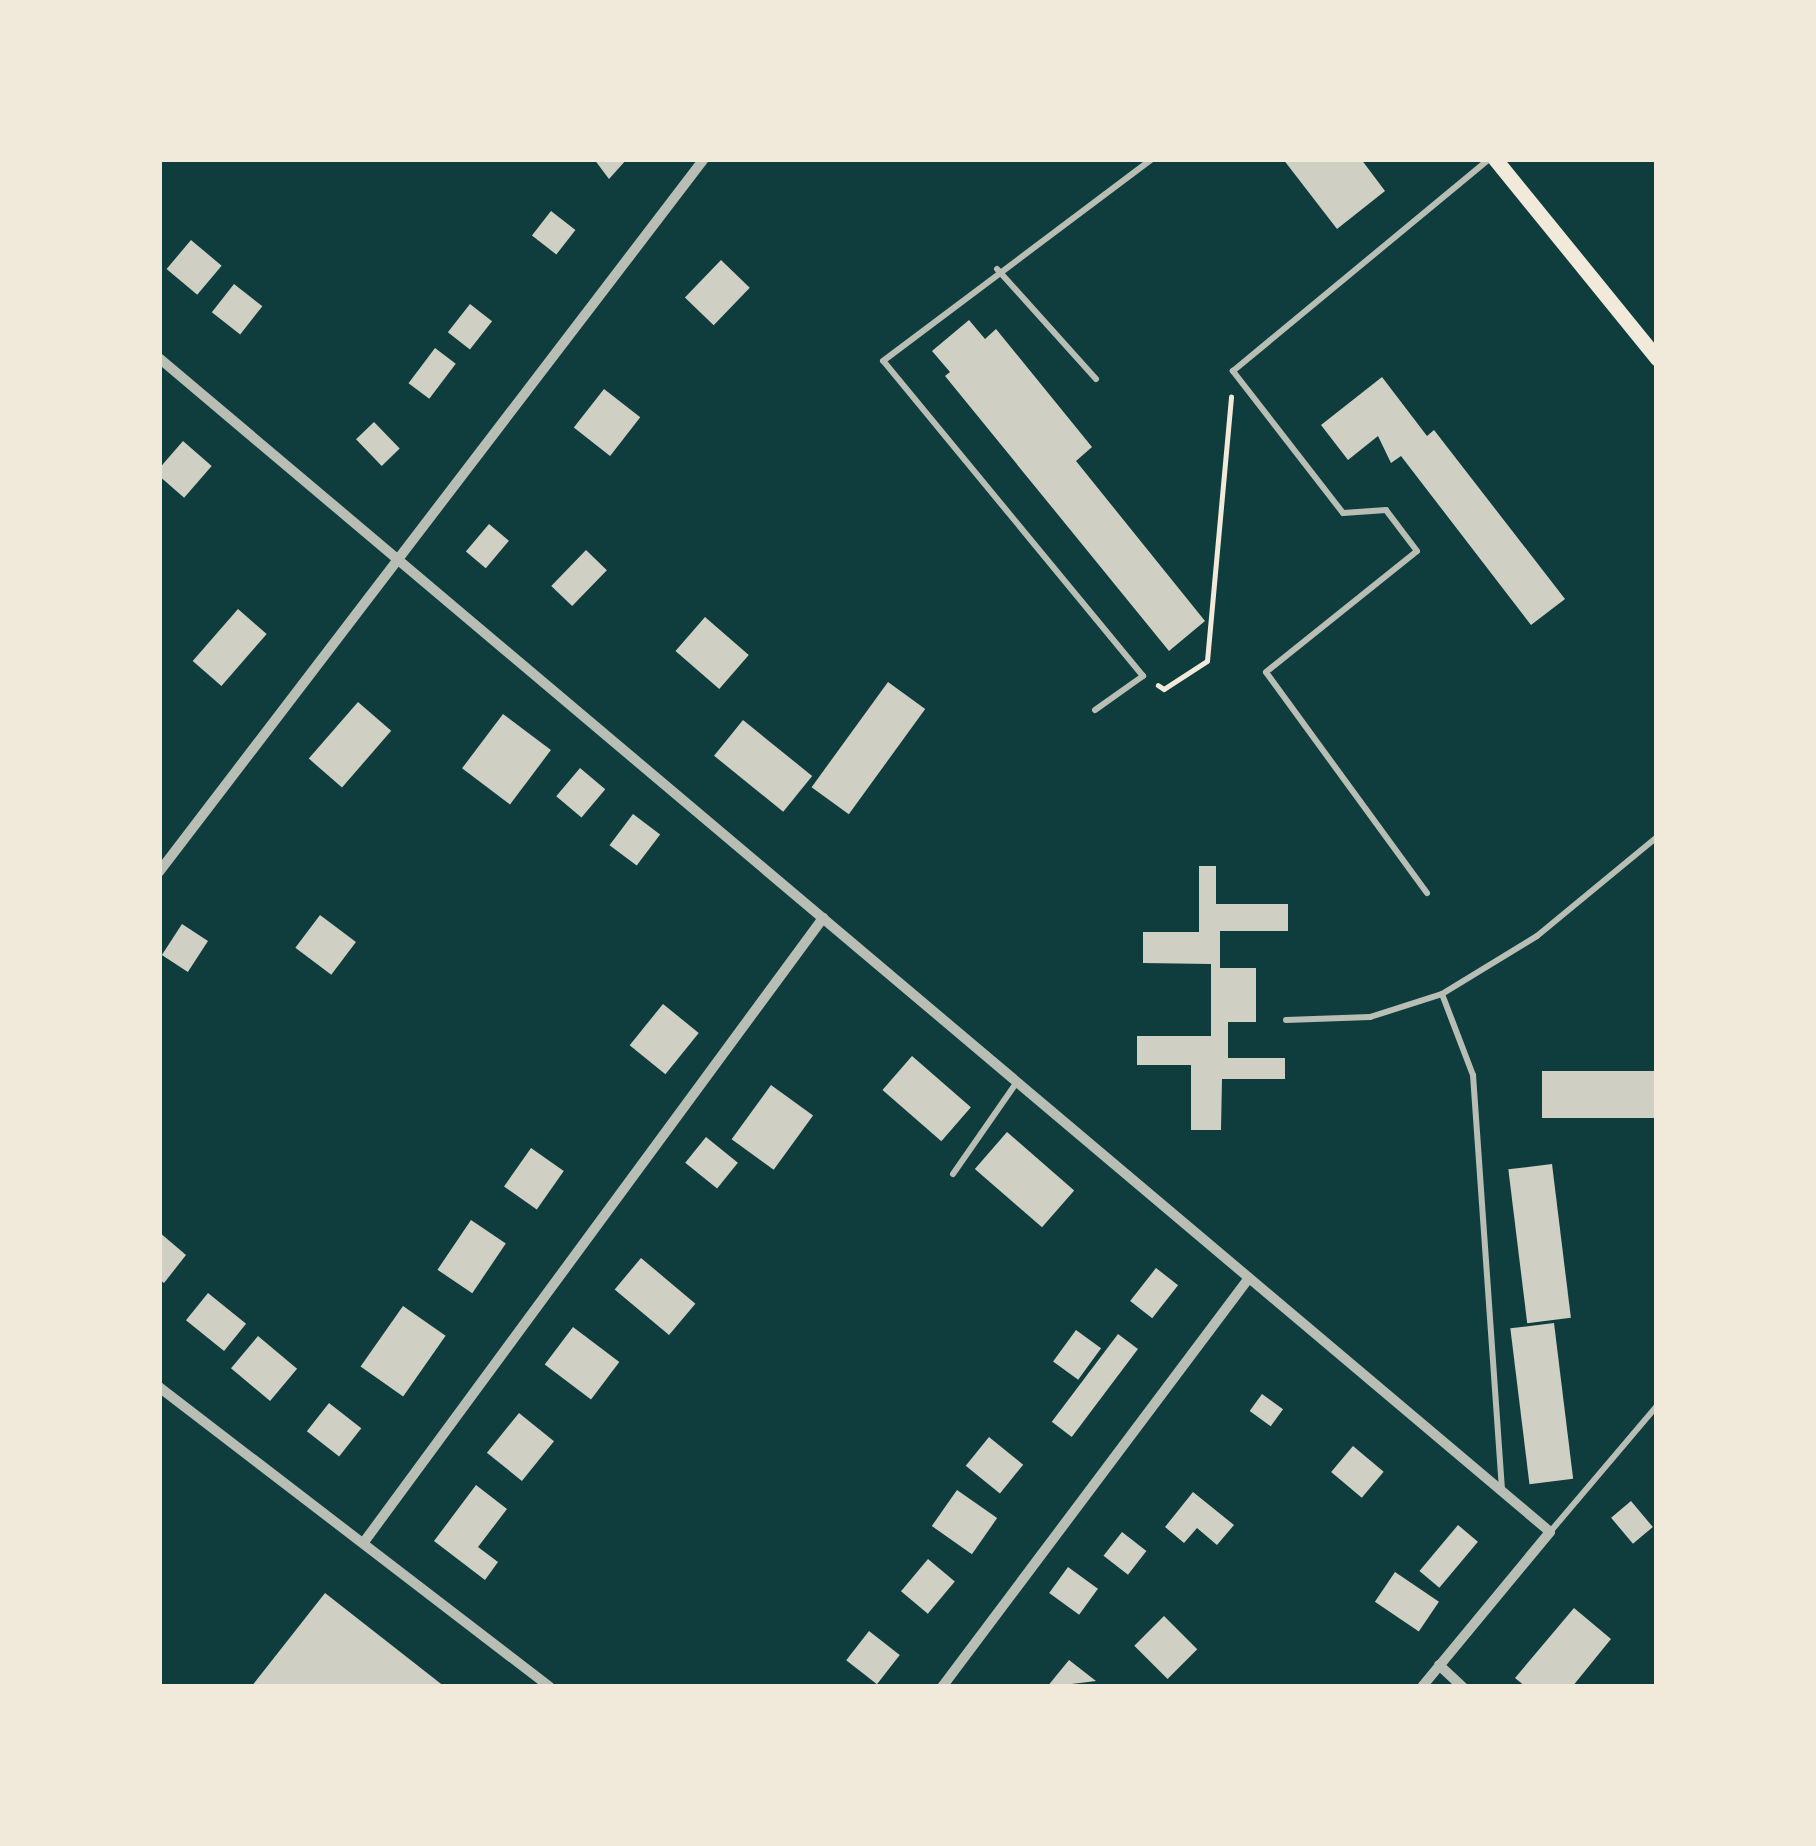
<!DOCTYPE html>
<style>
body{margin:0}
#map{position:relative;width:1816px;height:1846px;overflow:hidden;background:#0f3d3e;font-family:"IBM Plex Sans",sans-serif}
div>[style]{position:absolute}
.building>*{inset:0;background:#cfcfc3;transform-origin:0 0}
.path>*{height:4.5px;margin:-2.25px;padding:0 2.25px;transform-origin:2.25px;border-radius:2.25px;background:#f1e9da}
.service>*{height:6px;margin:-3px;padding:0 3px;transform-origin:3px;border-radius:3px;background:#b8beb3}
.minor>*{height:10px;margin:-5px;padding:0 5px;transform-origin:5px;border-radius:5px;background:#b8beb3}
.secondary>*{height:15px;margin:-7.5px;padding:0 7.5px;transform-origin:7.5px;border-radius:7.5px;background:#f1e9da}
span{translate:-50% -50%;white-space:nowrap;text-align:center;line-height:1.15;-webkit-text-stroke:9px #f1e9da;paint-order:stroke}
.frame{position:absolute;inset:0;border:162px solid #f1e9da;pointer-events:none}
</style>
<div id="map">
<div class="building">
<i style="clip-path:polygon(594px 159px,627px 159px,609px 179px)"></i>
<i style="clip-path:polygon(1283px 159px,1361px 159px,1385px 191px,1337px 229px)"></i>
<i style="left:551px;top:211px;width:31px;height:31px;rotate:38deg"></i>
<i style="left:191px;top:240px;width:40px;height:38px;rotate:40deg"></i>
<i style="left:721px;top:260px;width:40px;height:52px;rotate:44deg"></i>
<i style="left:234px;top:284px;width:36px;height:36px;rotate:38deg"></i>
<i style="left:470px;top:304px;width:28px;height:36px;rotate:38deg"></i>
<i style="clip-path:polygon(969px 320px,985px 339px,996px 329px,1092px 447px,1076px 461px,1205px 621px,1169px 651px,945px 376px,950px 372px,932px 351px)"></i>
<i style="left:435px;top:348px;width:26px;height:44px;rotate:37deg"></i>
<i style="clip-path:polygon(1382px 377px,1427px 436px,1434px 430px,1565px 599px,1531px 625px,1401px 456px,1391px 463px,1378px 436px,1348px 460px,1321px 425px)"></i>
<i style="left:604px;top:389px;width:46px;height:49px;rotate:38deg"></i>
<i style="left:374px;top:422px;width:37px;height:25px;rotate:46deg"></i>
<i style="left:183px;top:441px;width:38px;height:42px;rotate:41deg"></i>
<i style="left:489px;top:524px;width:26px;height:36px;rotate:40deg"></i>
<i style="left:586px;top:550px;width:29px;height:50px;rotate:44deg"></i>
<i style="left:238px;top:609px;width:38px;height:69px;rotate:41deg"></i>
<i style="left:705px;top:617px;width:58px;height:45px;rotate:41deg"></i>
<i style="left:888px;top:682px;width:46px;height:130px;rotate:36deg"></i>
<i style="left:358px;top:702px;width:44px;height:75px;rotate:41deg"></i>
<i style="left:503px;top:714px;width:60px;height:68px;rotate:37deg"></i>
<i style="left:743px;top:720px;width:89px;height:46px;rotate:39deg"></i>
<i style="left:580px;top:768px;width:33px;height:37px;rotate:40deg"></i>
<i style="left:633px;top:814px;width:34px;height:39px;rotate:37deg"></i>
<i style="clip-path:polygon(1199px 866px,1216px 866px,1216px 904px,1288px 904px,1288px 931px,1220px 931px,1220px 968px,1256px 968px,1256px 1022px,1228px 1022px,1228px 1058px,1285px 1058px,1285px 1079px,1222px 1079px,1221px 1130px,1191px 1130px,1191px 1065px,1137px 1065px,1137px 1036px,1211px 1036px,1211px 964px,1143px 963px,1143px 932px,1199px 932px)"></i>
<i style="left:320px;top:915px;width:45px;height:41px;rotate:37deg"></i>
<i style="left:182px;top:924px;width:31px;height:37px;rotate:33deg"></i>
<i style="left:663px;top:1004px;width:46px;height:53px;rotate:39deg"></i>
<i style="left:912px;top:1056px;width:78px;height:45px;rotate:41deg"></i>
<i style="left:1657px;top:1071px;width:47px;height:115px;rotate:90deg"></i>
<i style="left:771px;top:1085px;width:52px;height:67px;rotate:36deg"></i>
<i style="left:1007px;top:1132px;width:89px;height:49px;rotate:41deg"></i>
<i style="left:706px;top:1137px;width:41px;height:33px;rotate:39deg"></i>
<i style="left:531px;top:1148px;width:40px;height:47px;rotate:35deg"></i>
<i style="left:1552px;top:1164px;width:155px;height:44px;rotate:83deg"></i>
<i style="left:471px;top:1220px;width:42px;height:60px;rotate:34deg"></i>
<i style="clip-path:polygon(159px 1232px,186px 1255px,164px 1283px,159px 1279px)"></i>
<i style="left:641px;top:1258px;width:71px;height:41px;rotate:40deg"></i>
<i style="left:1156px;top:1268px;width:28px;height:42px;rotate:38deg"></i>
<i style="left:208px;top:1293px;width:49px;height:35px;rotate:39deg"></i>
<i style="left:403px;top:1306px;width:52px;height:74px;rotate:35deg"></i>
<i style="left:1554px;top:1323px;width:157px;height:44px;rotate:83deg"></i>
<i style="left:573px;top:1327px;width:58px;height:47px;rotate:37deg"></i>
<i style="left:1076px;top:1330px;width:31px;height:39px;rotate:36deg"></i>
<i style="left:1118px;top:1334px;width:25px;height:110px;rotate:37deg"></i>
<i style="left:258px;top:1336px;width:51px;height:42px;rotate:40deg"></i>
<i style="left:1262px;top:1394px;width:26px;height:21px;rotate:36deg"></i>
<i style="left:329px;top:1403px;width:41px;height:36px;rotate:38deg"></i>
<i style="left:519px;top:1413px;width:45px;height:51px;rotate:39deg"></i>
<i style="left:989px;top:1437px;width:44px;height:37px;rotate:39deg"></i>
<i style="left:1353px;top:1446px;width:40px;height:34px;rotate:40deg"></i>
<i style="clip-path:polygon(476px 1485px,507px 1509px,478px 1547px,498px 1562px,485px 1580px,434px 1541px)"></i>
<i style="left:957px;top:1490px;width:49px;height:44px;rotate:35deg"></i>
<i style="clip-path:polygon(1193px 1492px,1234px 1525px,1217px 1545px,1197px 1528px,1184px 1543px,1165px 1527px)"></i>
<i style="left:1631px;top:1501px;width:34px;height:26px;rotate:50deg"></i>
<i style="left:1458px;top:1525px;width:26px;height:60px;rotate:40deg"></i>
<i style="left:1122px;top:1532px;width:31px;height:30px;rotate:38deg"></i>
<i style="left:928px;top:1559px;width:35px;height:42px;rotate:40deg"></i>
<i style="left:1068px;top:1567px;width:37px;height:32px;rotate:36deg"></i>
<i style="left:1395px;top:1572px;width:53px;height:36px;rotate:34deg"></i>
<i style="clip-path:polygon(325px 1593px,445px 1687px,251px 1687px)"></i>
<i style="clip-path:polygon(1574px 1608px,1611px 1639px,1572px 1687px,1526px 1687px,1515px 1678px)"></i>
<i style="left:1164px;top:1616px;width:47px;height:42px;rotate:45deg"></i>
<i style="left:869px;top:1631px;width:39px;height:37px;rotate:38deg"></i>
<i style="clip-path:polygon(1069px 1660px,1096px 1681px,1047px 1687px)"></i>
</div>
<div class="path">
<i style="left:1158px;top:685px;width:7px;rotate:34deg"></i>
<i style="left:1164px;top:689px;width:51px;rotate:-33.1deg"></i>
<i style="left:1207px;top:661px;width:265px;rotate:-84.8deg"></i>
</div>
<div class="service">
<i style="left:997px;top:269px;width:148px;rotate:48deg"></i>
<i style="left:1095px;top:710px;width:59px;rotate:-35.3deg"></i>
<i style="left:1143px;top:676px;width:408px;rotate:-129.5deg"></i>
<i style="left:883px;top:361px;width:336px;rotate:-36.9deg"></i>
<i style="left:1427px;top:893px;width:273px;rotate:-126.1deg"></i>
<i style="left:1266px;top:672px;width:193px;rotate:-38.7deg"></i>
<i style="left:1417px;top:551px;width:51px;rotate:-127.1deg"></i>
<i style="left:1386px;top:510px;width:43px;rotate:176deg"></i>
<i style="left:1343px;top:513px;width:180px;rotate:-127.8deg"></i>
<i style="left:1233px;top:371px;width:332px;rotate:-39.6deg"></i>
<i style="left:1442px;top:994px;width:87px;rotate:69.1deg"></i>
<i style="left:1473px;top:1075px;width:413px;rotate:86deg"></i>
<i style="left:1286px;top:1020px;width:84px;rotate:-2deg"></i>
<i style="left:1370px;top:1017px;width:76px;rotate:-17.7deg"></i>
<i style="left:1442px;top:994px;width:111px;rotate:-31.4deg"></i>
<i style="left:1537px;top:936px;width:156px;rotate:-39.5deg"></i>
<i style="left:953px;top:1174px;width:112px;rotate:-55.2deg"></i>
<i style="left:1550px;top:1532px;width:165px;rotate:-49.7deg"></i>
</div>
<div class="minor">
<i style="left:159px;top:358px;width:1820px;rotate:40.16deg"></i>
<i style="left:1550px;top:1532px;width:201px;rotate:129.6deg"></i>
<i style="left:159px;top:872px;width:897px;rotate:-52.61deg"></i>
<i style="left:159px;top:1387px;width:493px;rotate:37.5deg"></i>
<i style="left:364px;top:1542px;width:775px;rotate:-53.66deg"></i>
<i style="left:1439px;top:1665px;width:33px;rotate:43deg"></i>
<i style="left:942px;top:1687px;width:511px;rotate:-53.11deg"></i>
</div>
<div class="secondary">
<i style="left:1495px;top:159px;width:257px;rotate:50.9deg"></i>
</div>
<div class="frame"></div>
</div>
